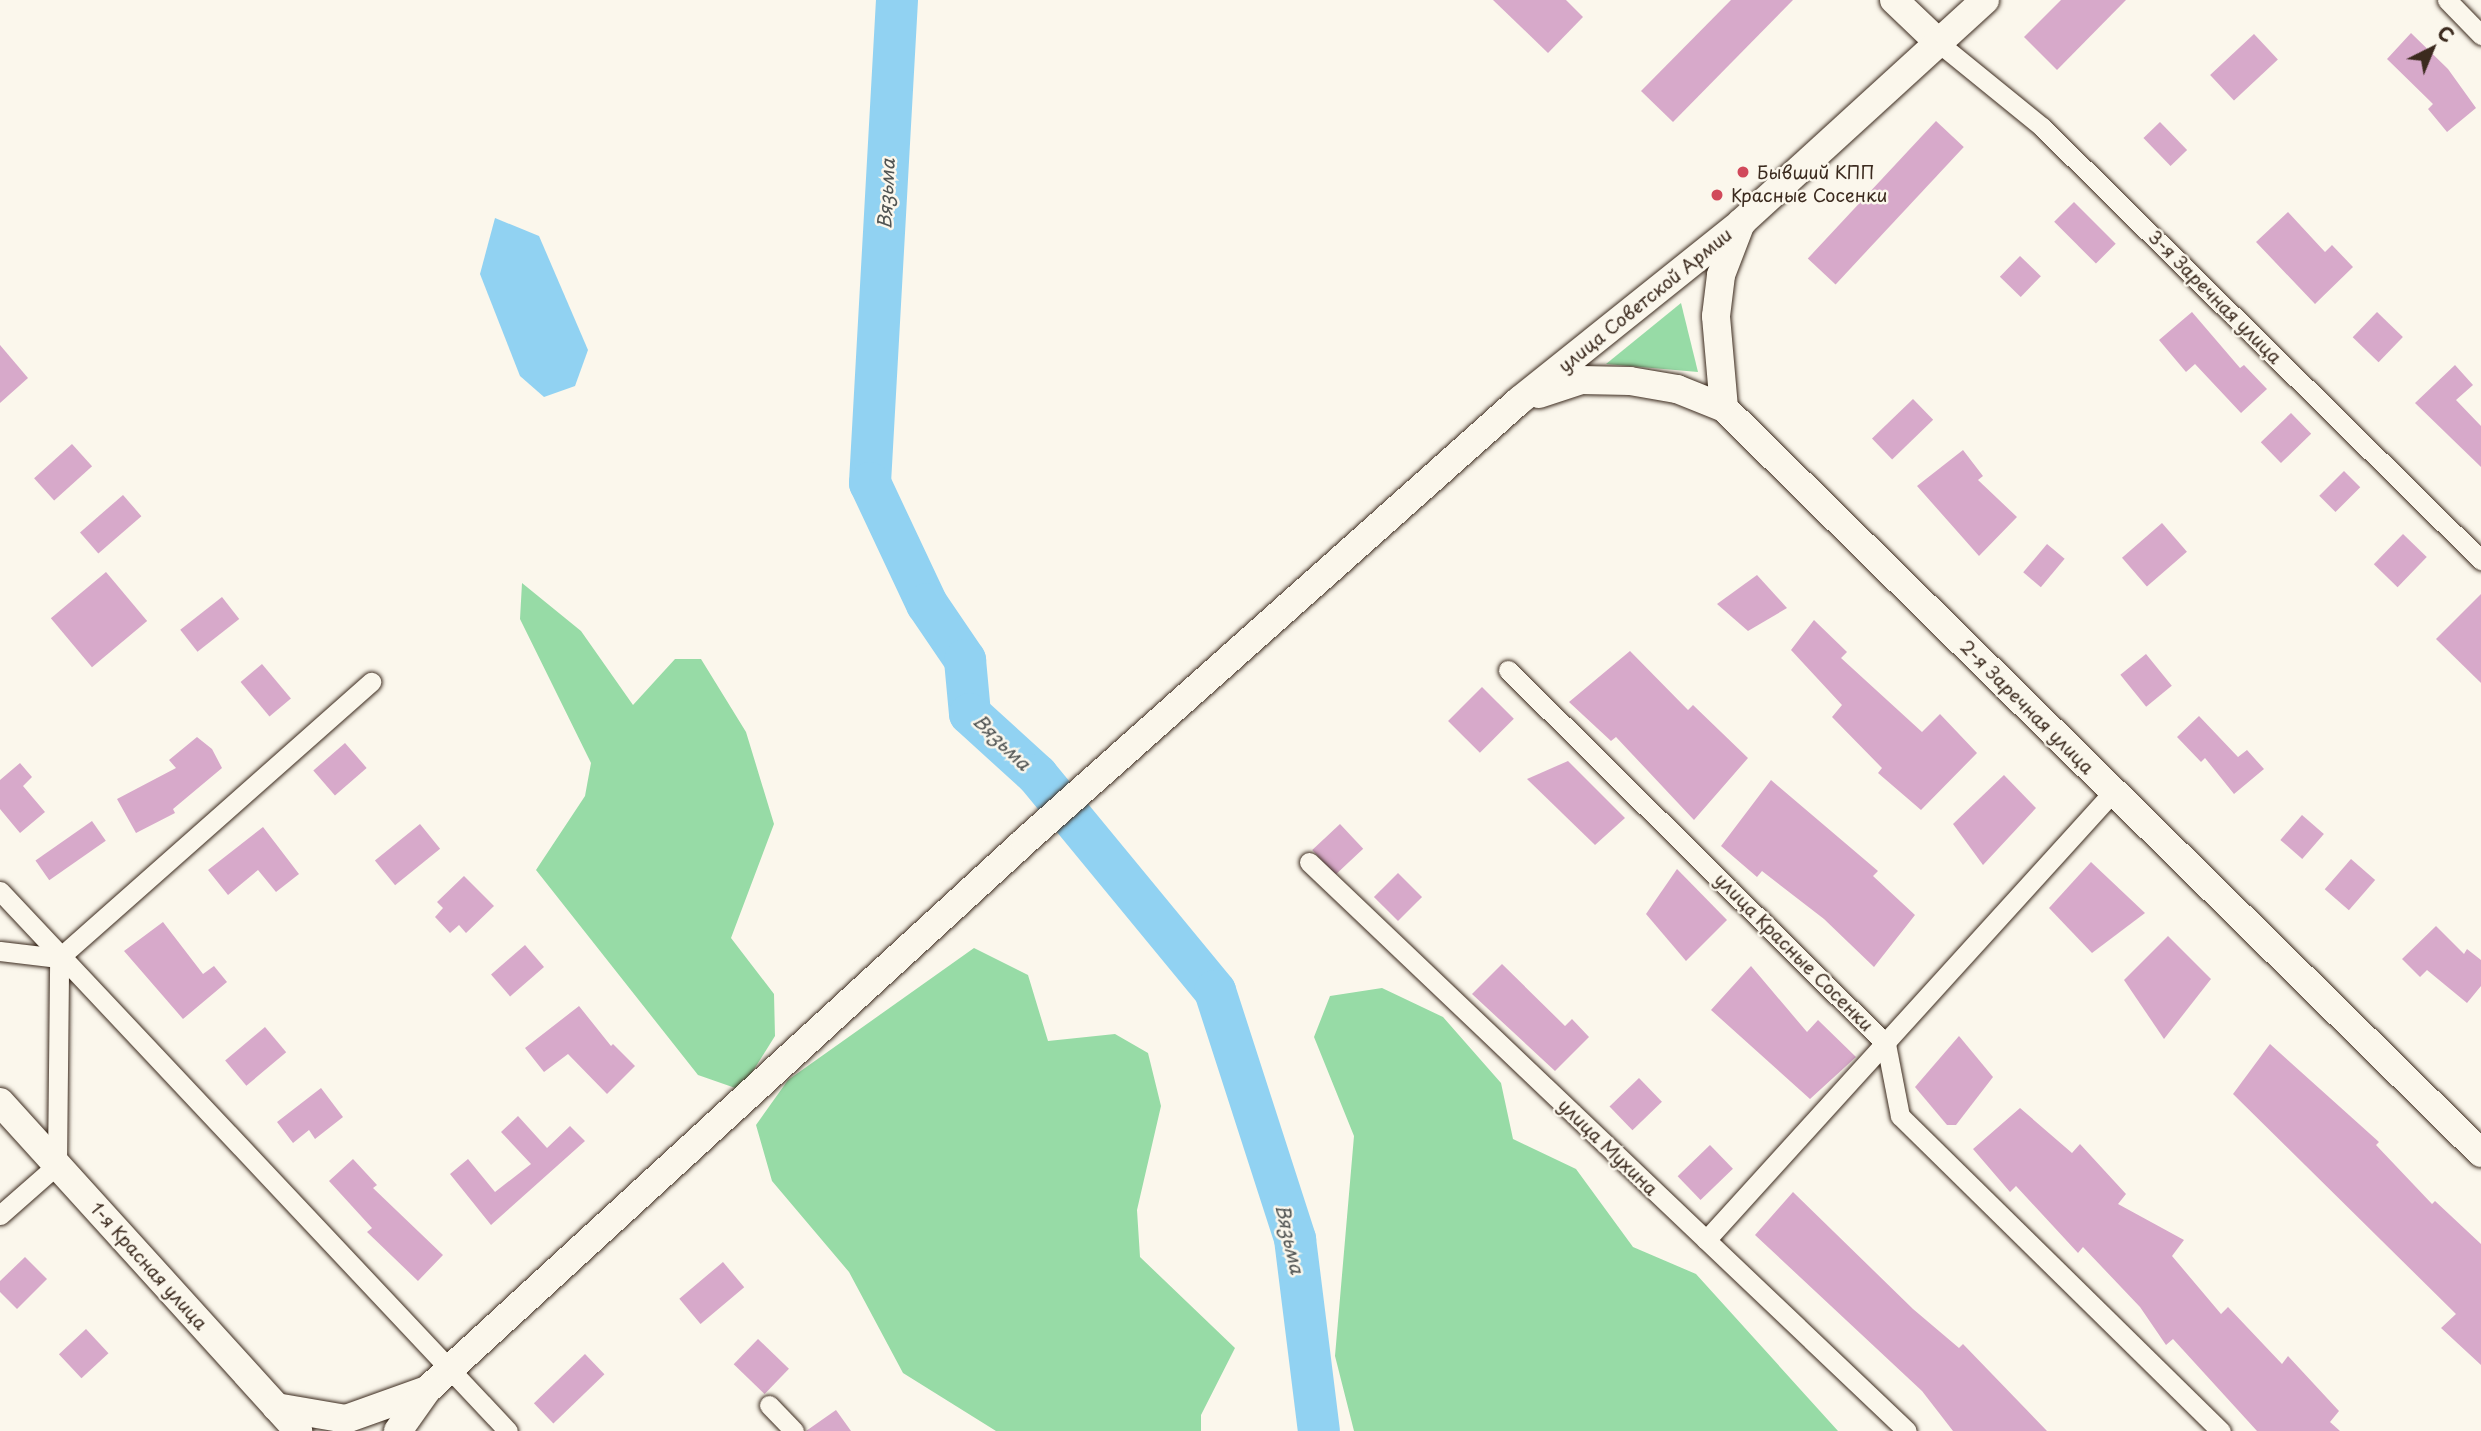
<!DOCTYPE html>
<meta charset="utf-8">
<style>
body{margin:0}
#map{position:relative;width:2481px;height:1431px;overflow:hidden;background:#fbf7ec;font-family:"Playpen Sans",sans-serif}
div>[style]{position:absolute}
.green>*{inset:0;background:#97dba6}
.water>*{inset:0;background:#91d2f2}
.river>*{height:42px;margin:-21px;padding:0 21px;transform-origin:21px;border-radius:21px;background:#91d2f2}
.building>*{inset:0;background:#d7a9ca;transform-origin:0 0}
.roads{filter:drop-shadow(0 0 2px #3b2a1e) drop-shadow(0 0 2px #3b2a1e)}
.street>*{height:19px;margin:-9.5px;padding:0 9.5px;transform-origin:9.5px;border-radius:9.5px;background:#fbf7ec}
.secondary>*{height:28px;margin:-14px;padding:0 14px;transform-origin:14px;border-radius:14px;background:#fbf7ec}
.dots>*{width:19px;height:19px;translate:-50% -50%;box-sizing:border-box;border:4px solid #fbf7ec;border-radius:50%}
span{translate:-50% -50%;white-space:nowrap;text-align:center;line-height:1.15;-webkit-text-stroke:5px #fbf7ec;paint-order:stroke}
.poi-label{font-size:18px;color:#3b2a1e}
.left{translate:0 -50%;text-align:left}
.street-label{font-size:18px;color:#3b2a1e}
.water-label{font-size:19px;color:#505453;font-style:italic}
.north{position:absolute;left:2397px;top:14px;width:70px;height:70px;-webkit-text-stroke:5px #fbf7ec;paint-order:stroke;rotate:43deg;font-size:19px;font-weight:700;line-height:28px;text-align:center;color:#3b2a1e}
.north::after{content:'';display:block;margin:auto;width:24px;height:32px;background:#3b2a1e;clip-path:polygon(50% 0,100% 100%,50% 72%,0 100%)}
</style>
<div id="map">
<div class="green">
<i style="clip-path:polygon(1681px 303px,1698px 372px,1606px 364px)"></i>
<i style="clip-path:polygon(522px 583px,581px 631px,633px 705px,675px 659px,701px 659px,746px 732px,774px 824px,731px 938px,774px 994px,775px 1036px,741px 1090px,698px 1075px,536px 870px,585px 796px,591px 763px,520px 619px)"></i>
<i style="clip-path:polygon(974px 948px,1028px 975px,1048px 1041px,1115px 1034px,1148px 1053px,1161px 1106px,1137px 1210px,1140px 1257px,1235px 1348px,1201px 1415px,1201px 1431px,996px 1431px,903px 1373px,849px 1272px,772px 1181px,756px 1125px,788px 1080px)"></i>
<i style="clip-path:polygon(1382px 988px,1443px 1017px,1501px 1083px,1513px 1139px,1576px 1169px,1633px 1247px,1696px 1274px,1838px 1431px,1354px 1431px,1335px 1356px,1354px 1136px,1314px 1037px,1330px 996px)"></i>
</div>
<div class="water">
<i style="clip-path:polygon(495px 218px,539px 236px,588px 350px,575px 386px,544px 397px,520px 376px,480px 274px)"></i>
</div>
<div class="river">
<i style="left:897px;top:0;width:484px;rotate:93.2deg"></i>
<i style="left:870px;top:483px;width:134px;rotate:64.8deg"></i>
<i style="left:927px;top:604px;width:68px;rotate:55.8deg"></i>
<i style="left:965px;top:660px;width:54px;rotate:84.7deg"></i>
<i style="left:970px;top:714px;width:91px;rotate:42.3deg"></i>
<i style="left:1037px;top:775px;width:280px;rotate:50.5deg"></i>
<i style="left:1215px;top:991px;width:261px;rotate:72.1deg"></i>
<i style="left:1295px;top:1239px;width:193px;rotate:82.9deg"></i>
</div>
<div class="building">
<i style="clip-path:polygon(1493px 0,1566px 0,1583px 17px,1548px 53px)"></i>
<i style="clip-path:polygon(1731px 0,1793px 0,1673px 122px,1641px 91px)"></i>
<i style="clip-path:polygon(2061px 0,2126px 0,2057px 70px,2024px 37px)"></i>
<i style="clip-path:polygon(2411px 33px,2448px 69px,2476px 108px,2447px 132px,2428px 109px,2433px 104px,2387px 59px)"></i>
<i style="left:2254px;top:34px;width:35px;height:60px;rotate:47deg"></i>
<i style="left:1936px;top:121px;width:38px;height:188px;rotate:43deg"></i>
<i style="left:2160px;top:122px;width:39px;height:23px;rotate:46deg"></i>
<i style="left:2074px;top:202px;width:59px;height:28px;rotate:45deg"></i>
<i style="clip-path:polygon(2288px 212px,2325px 252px,2332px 245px,2353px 267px,2315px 304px,2256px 242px)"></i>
<i style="left:2020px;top:256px;width:29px;height:29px;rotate:44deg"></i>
<i style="clip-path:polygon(2192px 312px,2240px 368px,2244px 365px,2267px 389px,2241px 413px,2195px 364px,2186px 372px,2159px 340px)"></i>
<i style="left:2377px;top:312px;width:36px;height:35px;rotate:44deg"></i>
<i style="clip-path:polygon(0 345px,28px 378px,0 403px)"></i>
<i style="clip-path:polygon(2455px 365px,2473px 385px,2456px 400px,2481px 426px,2481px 467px,2415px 403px)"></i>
<i style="left:1913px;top:399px;width:29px;height:57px;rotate:46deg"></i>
<i style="left:2291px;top:413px;width:29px;height:42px;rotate:46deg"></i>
<i style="left:72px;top:444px;width:30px;height:51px;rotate:48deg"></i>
<i style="clip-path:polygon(1963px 450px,1983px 476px,1978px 480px,2017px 517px,1979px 556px,1917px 486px)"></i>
<i style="left:2344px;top:471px;width:23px;height:35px;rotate:45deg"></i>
<i style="left:123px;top:495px;width:28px;height:57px;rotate:49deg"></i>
<i style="left:2162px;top:523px;width:38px;height:53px;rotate:49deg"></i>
<i style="left:2403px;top:534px;width:33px;height:42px;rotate:44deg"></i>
<i style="left:2047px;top:544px;width:23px;height:37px;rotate:40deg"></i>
<i style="left:106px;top:572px;width:64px;height:72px;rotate:50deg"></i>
<i style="clip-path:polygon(1757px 575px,1787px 608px,1748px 631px,1717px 604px)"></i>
<i style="clip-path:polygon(2481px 594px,2481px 683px,2436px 639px)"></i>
<i style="left:222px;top:597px;width:28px;height:53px;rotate:52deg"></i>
<i style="clip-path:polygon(1814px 620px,1847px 652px,1841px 658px,1922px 732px,1940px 714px,1977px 753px,1921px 810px,1878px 773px,1882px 768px,1832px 717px,1842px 705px,1791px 650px)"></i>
<i style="clip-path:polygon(1630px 651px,1688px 710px,1693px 705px,1748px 758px,1694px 820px,1616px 737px,1611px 741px,1569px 702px)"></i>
<i style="left:2146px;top:654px;width:41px;height:33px;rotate:51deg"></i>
<i style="left:262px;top:664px;width:45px;height:28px;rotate:50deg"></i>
<i style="left:1482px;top:687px;width:45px;height:48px;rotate:45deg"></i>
<i style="clip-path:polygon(2199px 716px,2238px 757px,2247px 750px,2264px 769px,2234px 794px,2205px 758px,2201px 762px,2177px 737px)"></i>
<i style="clip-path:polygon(197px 737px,212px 749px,222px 768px,173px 809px,175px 813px,136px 833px,117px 799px,176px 768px,169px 760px)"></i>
<i style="left:345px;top:743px;width:33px;height:42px;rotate:49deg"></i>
<i style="clip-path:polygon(1568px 761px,1625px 818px,1595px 845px,1527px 779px)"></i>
<i style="clip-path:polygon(20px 763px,32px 777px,23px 786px,45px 812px,20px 833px,0 809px,0 780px)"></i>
<i style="clip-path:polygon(2004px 775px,2036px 808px,1983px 865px,1953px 824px)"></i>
<i style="clip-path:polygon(1771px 780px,1878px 871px,1873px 876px,1915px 915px,1874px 967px,1824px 919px,1762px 871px,1757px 877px,1721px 846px)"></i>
<i style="left:2302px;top:815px;width:29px;height:33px;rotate:41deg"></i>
<i style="left:92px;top:821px;width:24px;height:69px;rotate:55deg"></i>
<i style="left:420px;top:824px;width:32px;height:58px;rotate:51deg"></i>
<i style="left:1340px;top:824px;width:34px;height:38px;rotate:47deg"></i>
<i style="clip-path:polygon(263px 827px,299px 874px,276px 892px,258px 870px,228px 895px,208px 870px)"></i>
<i style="left:2351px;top:859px;width:32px;height:40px;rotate:41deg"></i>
<i style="clip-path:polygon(2091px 862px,2145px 913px,2092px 953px,2049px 908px)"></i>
<i style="clip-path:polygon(1677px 869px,1727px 920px,1686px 961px,1646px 914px)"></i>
<i style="left:1398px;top:873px;width:34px;height:34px;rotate:45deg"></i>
<i style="clip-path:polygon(464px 876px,494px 906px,466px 933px,459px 925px,450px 933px,435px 917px,443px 908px,437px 902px)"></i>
<i style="clip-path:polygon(163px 922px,203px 974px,214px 966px,227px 982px,183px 1019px,124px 951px)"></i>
<i style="clip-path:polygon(2436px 926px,2464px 954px,2467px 949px,2481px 960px,2481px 986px,2467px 1003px,2427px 970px,2420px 977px,2402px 959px)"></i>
<i style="clip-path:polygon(2168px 936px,2211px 979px,2164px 1039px,2124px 980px)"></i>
<i style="left:525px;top:945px;width:29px;height:45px;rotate:49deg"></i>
<i style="clip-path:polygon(1502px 964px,1565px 1026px,1572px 1019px,1589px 1037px,1555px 1071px,1472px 994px)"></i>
<i style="clip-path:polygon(1751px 966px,1807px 1032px,1818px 1020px,1856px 1057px,1810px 1099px,1711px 1010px)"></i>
<i style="clip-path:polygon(579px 1006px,611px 1046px,613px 1044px,635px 1066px,607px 1094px,568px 1054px,544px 1072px,525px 1048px)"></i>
<i style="left:265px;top:1027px;width:33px;height:52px;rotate:50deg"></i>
<i style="clip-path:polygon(1959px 1036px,1993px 1077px,1956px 1125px,1947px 1125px,1915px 1087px)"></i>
<i style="clip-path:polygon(2270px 1044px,2379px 1142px,2376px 1145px,2432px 1204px,2435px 1201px,2481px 1244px,2481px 1365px,2441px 1328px,2456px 1314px,2233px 1094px)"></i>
<i style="left:1639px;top:1078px;width:33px;height:41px;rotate:46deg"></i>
<i style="clip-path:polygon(321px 1088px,343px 1117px,315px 1139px,309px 1130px,293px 1143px,277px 1122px)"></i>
<i style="clip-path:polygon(2020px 1108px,2072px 1153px,2080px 1144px,2126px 1194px,2118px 1204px,2184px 1240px,2172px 1256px,2221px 1314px,2228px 1307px,2282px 1364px,2288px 1356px,2339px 1411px,2330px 1422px,2340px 1431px,2257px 1431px,2173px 1339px,2166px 1345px,2140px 1307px,2083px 1247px,2078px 1253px,2016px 1186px,2010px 1192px,1973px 1149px)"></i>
<i style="clip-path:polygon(518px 1116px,547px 1148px,570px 1126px,585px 1141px,491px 1225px,450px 1174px,468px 1159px,495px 1192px,531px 1164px,501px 1132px)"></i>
<i style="left:1710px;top:1145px;width:33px;height:45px;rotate:46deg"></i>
<i style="clip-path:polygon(353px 1159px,377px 1185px,373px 1188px,443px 1255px,418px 1281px,367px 1232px,372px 1228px,329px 1181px)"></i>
<i style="clip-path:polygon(1793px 1192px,1913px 1309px,1959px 1348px,1963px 1344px,2047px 1431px,1953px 1431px,1922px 1391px,1755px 1235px)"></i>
<i style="clip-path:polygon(25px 1257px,47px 1279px,17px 1309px,0 1292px,0 1281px)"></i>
<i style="left:723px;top:1262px;width:33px;height:57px;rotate:50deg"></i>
<i style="left:86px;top:1329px;width:33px;height:37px;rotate:47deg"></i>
<i style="left:758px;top:1339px;width:43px;height:35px;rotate:44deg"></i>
<i style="left:585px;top:1354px;width:28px;height:71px;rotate:46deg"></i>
<i style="clip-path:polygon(836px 1410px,851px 1431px,806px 1431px)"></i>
</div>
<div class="roads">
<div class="street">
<i style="left:2447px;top:0;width:49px;rotate:45.8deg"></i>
<i style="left:1940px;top:44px;width:132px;rotate:39.1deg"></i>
<i style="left:2042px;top:127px;width:617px;rotate:44.61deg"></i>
<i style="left:1508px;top:670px;width:532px;rotate:44.7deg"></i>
<i style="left:1886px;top:1044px;width:73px;rotate:79deg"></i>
<i style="left:1900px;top:1116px;width:450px;rotate:44.5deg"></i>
<i style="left:1309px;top:862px;width:825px;rotate:43.58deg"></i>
<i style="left:0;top:891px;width:741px;rotate:46.75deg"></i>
<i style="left:0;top:951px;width:59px;rotate:6.8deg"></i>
<i style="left:59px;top:958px;width:417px;rotate:-41.5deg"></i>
<i style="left:0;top:1215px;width:76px;rotate:-41.3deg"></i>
<i style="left:57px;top:1165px;width:207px;rotate:-89.4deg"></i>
<i style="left:1706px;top:1240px;width:605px;rotate:-47.75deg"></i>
<i style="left:769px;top:1405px;width:36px;rotate:46deg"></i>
</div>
<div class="secondary">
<i style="left:1894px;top:0;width:64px;rotate:43.7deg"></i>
<i style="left:1539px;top:394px;width:44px;rotate:-18.4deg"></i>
<i style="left:1581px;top:380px;width:49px;rotate:1.2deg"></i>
<i style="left:1630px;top:381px;width:48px;rotate:9.7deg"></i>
<i style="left:1677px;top:389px;width:51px;rotate:22deg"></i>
<i style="left:1724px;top:408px;width:1062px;rotate:44.54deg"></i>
<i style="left:1724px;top:408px;width:92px;rotate:-95deg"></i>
<i style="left:1716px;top:316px;width:41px;rotate:-83deg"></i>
<i style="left:1721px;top:275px;width:56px;rotate:-69deg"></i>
<i style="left:0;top:1102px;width:444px;rotate:47.8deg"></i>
<i style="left:276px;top:1407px;width:71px;rotate:9.7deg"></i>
<i style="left:346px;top:1419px;width:86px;rotate:-19.7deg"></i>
<i style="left:427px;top:1390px;width:812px;rotate:-42.55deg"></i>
<i style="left:1025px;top:841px;width:663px;rotate:-41.7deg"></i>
<i style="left:1520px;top:400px;width:285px;rotate:-38.7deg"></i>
<i style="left:1742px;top:222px;width:329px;rotate:-42.4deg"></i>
<i style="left:398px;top:1431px;width:50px;rotate:-54.7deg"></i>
</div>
</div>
<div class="dots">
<i style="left:1743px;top:172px;background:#d1495b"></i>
<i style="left:1717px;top:195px;background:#d1495b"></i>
</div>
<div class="poi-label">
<span class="left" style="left:1757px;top:172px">Бывший КПП</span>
<span class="left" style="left:1731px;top:195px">Красные Сосенки</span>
</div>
<div class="street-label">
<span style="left:2215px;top:297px;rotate:45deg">3-я Заречная улица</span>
<span style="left:1645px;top:300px;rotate:-39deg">улица Советской Армии</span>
<span style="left:2027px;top:707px;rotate:45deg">2-я Заречная улица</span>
<span style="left:1794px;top:952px;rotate:45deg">улица Красные Сосенки</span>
<span style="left:1608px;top:1147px;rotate:44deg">улица Мухина</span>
<span style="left:149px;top:1266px;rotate:48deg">1-я Красная улица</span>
</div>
<div class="water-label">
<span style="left:886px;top:194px;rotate:-87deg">Вязьма</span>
<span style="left:1002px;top:742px;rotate:44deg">Вязьма</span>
<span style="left:1290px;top:1239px;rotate:77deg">Вязьма</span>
</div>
<div class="north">С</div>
</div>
